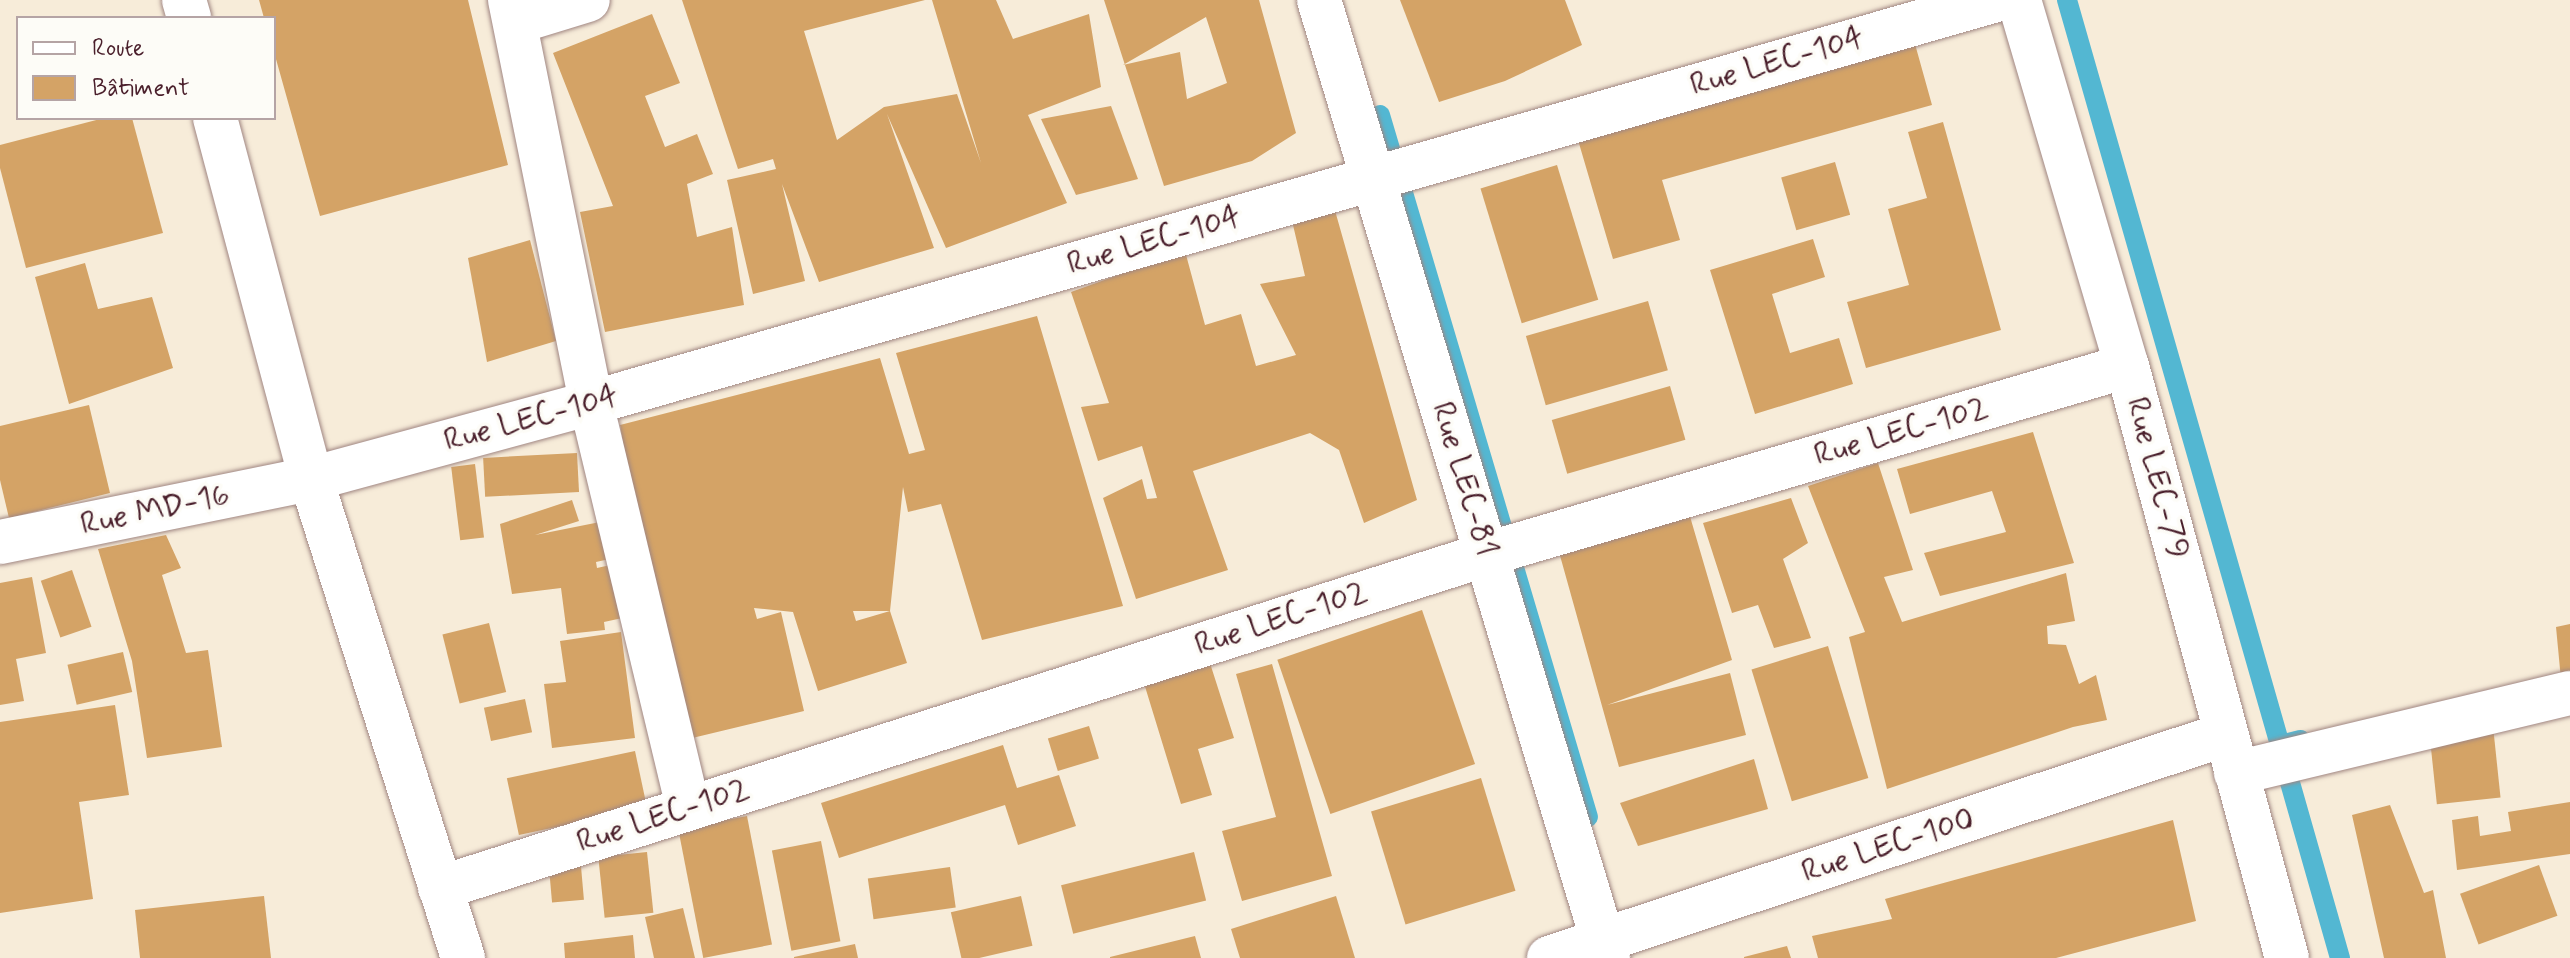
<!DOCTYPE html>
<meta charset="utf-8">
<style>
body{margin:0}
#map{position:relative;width:2570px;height:958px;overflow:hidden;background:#f7ecd9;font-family:Mynerve,sans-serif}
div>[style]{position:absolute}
.stream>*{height:20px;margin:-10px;padding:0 10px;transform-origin:10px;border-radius:10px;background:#53b7d2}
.building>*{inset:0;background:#d4a366;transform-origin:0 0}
.roads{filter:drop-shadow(0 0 2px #a08682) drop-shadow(0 0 2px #a08682)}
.minor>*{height:44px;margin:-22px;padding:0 22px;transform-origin:22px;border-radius:22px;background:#fff}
span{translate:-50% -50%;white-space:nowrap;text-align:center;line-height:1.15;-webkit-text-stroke:7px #fdfcf7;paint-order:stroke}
.street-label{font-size:32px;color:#4a1f2b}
.legend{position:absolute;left:16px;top:16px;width:260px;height:104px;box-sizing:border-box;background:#fdfcf7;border:2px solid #b5a4a5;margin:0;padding:10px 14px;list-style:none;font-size:24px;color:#4a1f2b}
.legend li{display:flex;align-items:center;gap:16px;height:40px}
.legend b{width:40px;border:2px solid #b5a4a5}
</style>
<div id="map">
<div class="stream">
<i style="left:2067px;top:0;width:775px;rotate:74.04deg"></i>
<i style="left:2280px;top:745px;width:21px;rotate:-14deg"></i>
<i style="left:1380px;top:115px;width:732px;rotate:73.5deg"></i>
<i style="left:2283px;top:758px;width:208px;rotate:74.1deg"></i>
</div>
<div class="building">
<i style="clip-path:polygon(259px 0,468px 0,508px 165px,320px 216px,274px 52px,274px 18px,264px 18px)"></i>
<i style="clip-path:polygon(682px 0,925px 0,804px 31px,837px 140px,884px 107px,957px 94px,981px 163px,932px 0,996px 0,1013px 39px,1089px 14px,1101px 87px,1028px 115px,1067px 203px,946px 248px,887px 114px,934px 248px,819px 282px,782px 184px,805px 281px,753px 294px,727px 180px,776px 169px,773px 159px,738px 169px)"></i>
<i style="clip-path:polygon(evenodd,1104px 0,1259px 0,1296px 133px,1252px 161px,1164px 186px,1104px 0,1206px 17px,1227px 83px,1187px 99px,1180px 52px,1123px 65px,1206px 17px)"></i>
<i style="clip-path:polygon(1400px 0,1565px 0,1582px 45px,1505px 81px,1439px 102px)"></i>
<i style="clip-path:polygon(652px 14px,680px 83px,645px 96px,665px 147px,697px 134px,713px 174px,687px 184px,697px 237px,732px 227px,744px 305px,605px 332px,580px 212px,613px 206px,553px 53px)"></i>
<i style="clip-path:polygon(1915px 44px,1932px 105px,1662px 180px,1680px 240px,1613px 259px,1578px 140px)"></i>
<i style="clip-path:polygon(1111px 106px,1138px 179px,1076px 195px,1041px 119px)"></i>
<i style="clip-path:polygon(104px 118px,132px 118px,163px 233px,26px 268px,0 168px,0 145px)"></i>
<i style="clip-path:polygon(1943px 122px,2001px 330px,1866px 368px,1847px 302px,1909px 285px,1888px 209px,1927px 198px,1908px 132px)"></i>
<i style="left:1835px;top:162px;width:55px;height:56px;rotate:74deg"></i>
<i style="left:1557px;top:165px;width:141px;height:80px;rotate:73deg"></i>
<i style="clip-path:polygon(1334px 207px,1417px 500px,1364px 523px,1339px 450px,1310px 433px,1193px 471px,1228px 570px,1136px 599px,1103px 498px,1142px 479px,1147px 499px,1157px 498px,1142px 446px,1098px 461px,1081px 407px,1109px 403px,1071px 292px,1185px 251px,1205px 325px,1241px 314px,1256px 366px,1296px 355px,1260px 284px,1305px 276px,1293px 225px)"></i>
<i style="clip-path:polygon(1813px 239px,1825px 277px,1772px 294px,1790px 353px,1839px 338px,1853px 384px,1755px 414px,1710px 270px)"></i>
<i style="clip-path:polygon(530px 240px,556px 341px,487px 362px,468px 258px)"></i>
<i style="clip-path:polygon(85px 263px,98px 309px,152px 297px,173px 368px,69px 404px,35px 277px)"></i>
<i style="left:1648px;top:301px;width:72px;height:127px;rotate:74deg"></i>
<i style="clip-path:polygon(evenodd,1037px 316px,1123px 606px,982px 640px,941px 504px,908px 512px,903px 487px,890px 611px,907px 663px,818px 691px,793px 612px,754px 608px,757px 619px,781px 612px,804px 711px,684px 740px,648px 592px,620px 425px,880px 358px,909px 454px,925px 450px,896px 353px,1037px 316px,853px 611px,890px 611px,856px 621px,853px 611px)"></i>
<i style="left:1670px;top:386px;width:56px;height:123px;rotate:74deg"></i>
<i style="clip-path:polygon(89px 405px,110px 493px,9px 518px,0 480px,0 426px)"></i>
<i style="clip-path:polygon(2033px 432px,2074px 563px,1940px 596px,1924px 553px,2006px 532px,1992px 491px,1910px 514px,1897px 469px)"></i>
<i style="left:577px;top:453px;width:39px;height:94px;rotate:87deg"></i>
<i style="clip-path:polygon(1878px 463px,1913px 570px,1884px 577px,1902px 622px,2066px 573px,2075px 621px,2047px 626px,2048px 644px,2066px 645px,2079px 684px,2096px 675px,2107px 720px,2073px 727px,1887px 789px,1849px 637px,1865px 632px,1808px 486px)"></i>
<i style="left:475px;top:464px;width:74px;height:24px;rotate:83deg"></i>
<i style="clip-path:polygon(1791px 498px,1808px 543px,1783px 559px,1811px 638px,1774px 648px,1758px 605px,1732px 613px,1703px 523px)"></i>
<i style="clip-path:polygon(572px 500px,579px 521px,535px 535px,605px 521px,614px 558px,596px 562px,597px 568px,615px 564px,627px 617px,604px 622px,605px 630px,567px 634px,561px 588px,512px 594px,500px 524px)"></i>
<i style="clip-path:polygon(1689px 513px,1732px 660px,1607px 705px,1730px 673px,1746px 735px,1619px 767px,1559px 552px)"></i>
<i style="clip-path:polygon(166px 535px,181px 568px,162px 575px,186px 653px,208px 650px,222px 747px,147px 758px,132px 661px,98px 549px)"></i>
<i style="left:72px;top:570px;width:60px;height:33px;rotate:71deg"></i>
<i style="clip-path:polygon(32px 577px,46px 653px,16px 659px,24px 701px,0 705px,0 583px)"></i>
<i style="left:1422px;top:610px;width:163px;height:153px;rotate:71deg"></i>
<i style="left:489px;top:623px;width:71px;height:48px;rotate:76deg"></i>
<i style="clip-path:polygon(2570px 624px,2570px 710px,2562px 690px,2556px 627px)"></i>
<i style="clip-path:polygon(621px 632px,635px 738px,552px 748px,544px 684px,566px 682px,560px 641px)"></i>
<i style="left:1828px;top:646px;width:138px;height:80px;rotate:73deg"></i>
<i style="left:123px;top:652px;width:41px;height:57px;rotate:77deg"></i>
<i style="clip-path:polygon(1209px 660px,1234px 738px,1198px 749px,1212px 795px,1181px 804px,1143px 680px)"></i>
<i style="clip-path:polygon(1272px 664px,1332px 876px,1242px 901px,1222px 831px,1276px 817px,1236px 674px)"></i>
<i style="left:525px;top:699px;width:34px;height:42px;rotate:78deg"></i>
<i style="clip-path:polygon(115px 705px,129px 795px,79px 802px,93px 899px,0 913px,0 722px)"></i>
<i style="left:1089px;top:726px;width:34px;height:43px;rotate:73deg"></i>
<i style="left:2493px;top:726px;width:72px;height:64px;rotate:84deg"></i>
<i style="clip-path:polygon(1003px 745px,1017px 788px,1059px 775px,1076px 826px,1018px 845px,1005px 805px,839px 858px,821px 803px)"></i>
<i style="left:635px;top:751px;width:58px;height:131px;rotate:78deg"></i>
<i style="clip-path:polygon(1754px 759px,1768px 809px,1638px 846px,1620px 803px)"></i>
<i style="left:1481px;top:778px;width:118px;height:115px;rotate:73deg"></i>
<i style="clip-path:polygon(2570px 802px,2570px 854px,2457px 870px,2452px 820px,2478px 816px,2480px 836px,2511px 831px,2508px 812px)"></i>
<i style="clip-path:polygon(2390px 805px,2424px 893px,2433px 890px,2446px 958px,2384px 958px,2352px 815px)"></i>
<i style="left:747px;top:816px;width:131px;height:70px;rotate:79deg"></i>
<i style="clip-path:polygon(2173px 820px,2196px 921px,2056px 958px,1818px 958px,1812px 936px,1892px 919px,1885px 899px)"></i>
<i style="left:821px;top:841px;width:102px;height:50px;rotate:79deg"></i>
<i style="left:647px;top:852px;width:61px;height:49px;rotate:84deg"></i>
<i style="left:1194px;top:852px;width:50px;height:137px;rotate:76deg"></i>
<i style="left:580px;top:855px;width:45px;height:32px;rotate:85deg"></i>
<i style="left:2539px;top:865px;width:54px;height:84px;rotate:70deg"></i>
<i style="left:950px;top:867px;width:41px;height:83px;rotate:82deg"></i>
<i style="clip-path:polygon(264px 896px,271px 958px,140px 958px,135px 910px)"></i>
<i style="left:1021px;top:896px;width:51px;height:72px;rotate:77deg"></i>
<i style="clip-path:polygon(1336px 896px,1355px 958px,1240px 958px,1231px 929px)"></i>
<i style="clip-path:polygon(683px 908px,695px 958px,654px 958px,645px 917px)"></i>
<i style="clip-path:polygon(633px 935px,635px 958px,565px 958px,564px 943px)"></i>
<i style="clip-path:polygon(1195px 936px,1201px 958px,1110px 958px,1110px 957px)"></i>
<i style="clip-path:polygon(855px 944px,858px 958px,794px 958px,794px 957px)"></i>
<i style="clip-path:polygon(1787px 946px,1791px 958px,1744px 958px,1744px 957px)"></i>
</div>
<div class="roads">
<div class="minor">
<i style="left:184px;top:0;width:19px;rotate:74deg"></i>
<i style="left:510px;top:0;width:411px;rotate:78.6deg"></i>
<i style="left:591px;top:403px;width:416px;rotate:76.5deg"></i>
<i style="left:1319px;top:0;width:1001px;rotate:73.21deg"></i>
<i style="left:2019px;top:0;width:382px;rotate:73.6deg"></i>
<i style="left:2127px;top:366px;width:613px;rotate:74.88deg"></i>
<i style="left:516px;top:22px;width:75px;rotate:-17deg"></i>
<i style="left:215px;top:118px;width:374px;rotate:75.1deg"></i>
<i style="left:311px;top:479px;width:503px;rotate:72.39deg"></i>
<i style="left:0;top:542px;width:317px;rotate:-11.5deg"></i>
<i style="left:311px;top:479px;width:290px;rotate:-15.2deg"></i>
<i style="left:591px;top:403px;width:1462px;rotate:-16deg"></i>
<i style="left:2236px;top:773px;width:343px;rotate:-13.5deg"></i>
<i style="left:440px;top:888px;width:1099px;rotate:-17.69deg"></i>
<i style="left:1487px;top:554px;width:667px;rotate:-16.37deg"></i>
<i style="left:1549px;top:958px;width:713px;rotate:-18.31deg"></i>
</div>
</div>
<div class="street-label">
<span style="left:1777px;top:62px;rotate:-16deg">Rue LEC-104</span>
<span style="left:1154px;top:241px;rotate:-16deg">Rue LEC-104</span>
<span style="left:531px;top:419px;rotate:-15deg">Rue LEC-104</span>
<span style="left:1901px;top:432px;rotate:-16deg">Rue LEC-102</span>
<span style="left:2157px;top:478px;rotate:75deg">Rue LEC-79</span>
<span style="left:1464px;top:479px;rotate:73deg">Rue LEC-81</span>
<span style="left:155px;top:510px;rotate:-12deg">Rue MD-16</span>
<span style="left:1281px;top:619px;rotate:-18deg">Rue LEC-102</span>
<span style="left:663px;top:816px;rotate:-18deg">Rue LEC-102</span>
<span style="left:1888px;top:846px;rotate:-18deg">Rue LEC-100</span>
</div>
<ul class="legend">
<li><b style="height:10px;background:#fff"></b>Route</li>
<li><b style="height:22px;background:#d4a366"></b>Bâtiment</li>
</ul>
</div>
